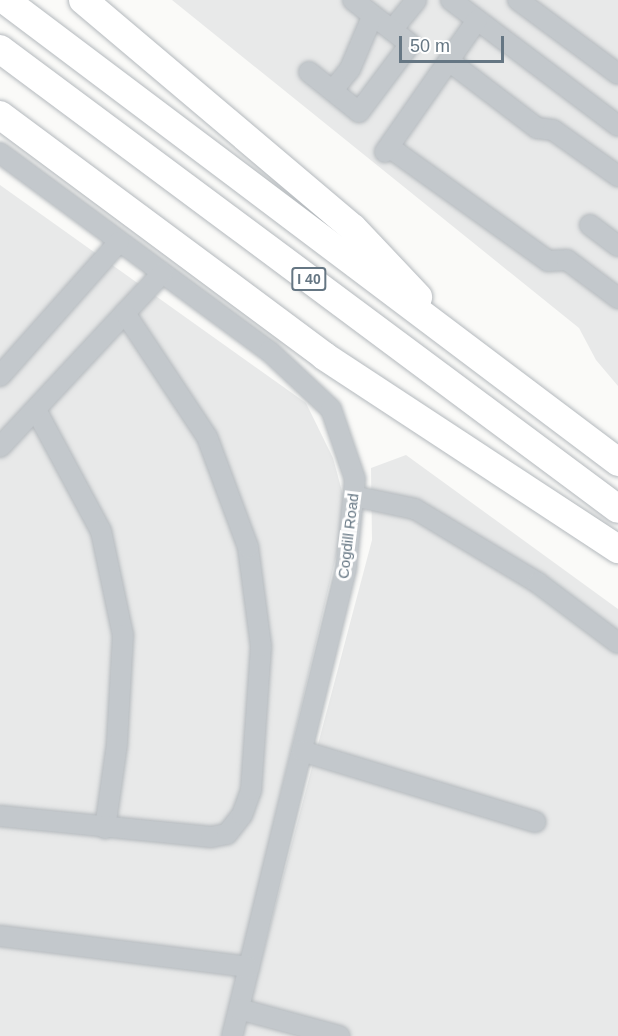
<!DOCTYPE html>
<style>
body{margin:0}
#map{position:relative;width:618px;height:1036px;overflow:hidden;background:#fafaf8;font-family:Helvetica,sans-serif}
div>[style]{position:absolute}
.built>*{inset:0;background:#e8e9e9}
.roads{filter:drop-shadow(0 0 2px #b4b9bd) drop-shadow(0 0 2px #b4b9bd)}
.minor>*{height:20px;margin:-10px;padding:0 10px;transform-origin:10px;border-radius:10px;background:#c3c8cc}
.highway>*{height:28px;margin:-14px;padding:0 14px;transform-origin:14px;border-radius:14px;background:#fff}
span{translate:-50% -50%;white-space:nowrap;text-align:center;line-height:1.15;-webkit-text-stroke:6px #fff;paint-order:stroke}
.shield-label span{padding:2px 4px;background:#fff;border:2px solid;border-radius:4px;-webkit-text-stroke-width:0}
.shield-label{font-size:14px;color:#657683;font-weight:700}
.street-label{font-size:15px;color:#657683}
.scale{position:absolute;left:399px;top:36px;width:105px;height:27px;box-sizing:border-box;border:3px solid #657683;border-top:0;padding-left:8px;font-size:18px;line-height:21px;white-space:nowrap;color:#657683;-webkit-text-stroke:4px #fff;paint-order:stroke}
</style>
<div id="map">
<div class="built">
<i style="clip-path:polygon(172px 0,618px 0,618px 386px,596px 360px,579px 328px)"></i>
<i style="clip-path:polygon(0 185px,306px 403px,333px 458px,343px 495px,341px 535px,224px 1036px,0 1036px)"></i>
<i style="clip-path:polygon(406px 455px,618px 609px,618px 1036px,241px 1036px,372px 540px,371px 468px)"></i>
</div>
<div class="roads">
<div class="minor">
<i style="left:451px;top:0;width:209px;rotate:37deg"></i>
<i style="left:518px;top:0;width:124px;rotate:36.5deg"></i>
<i style="left:392px;top:30px;width:38px;rotate:-51deg"></i>
<i style="left:449px;top:61px;width:111px;rotate:37.3deg"></i>
<i style="left:537px;top:128px;width:16px;rotate:7deg"></i>
<i style="left:553px;top:130px;width:80px;rotate:35.3deg"></i>
<i style="left:309px;top:72px;width:64px;rotate:38.7deg"></i>
<i style="left:359px;top:112px;width:85px;rotate:-53.1deg"></i>
<i style="left:410px;top:44px;width:72px;rotate:-142.3deg"></i>
<i style="left:333px;top:90px;width:27px;rotate:-51deg"></i>
<i style="left:350px;top:69px;width:56px;rotate:-67.1deg"></i>
<i style="left:389px;top:147px;width:196px;rotate:35.6deg"></i>
<i style="left:548px;top:261px;width:19px;rotate:-3deg"></i>
<i style="left:567px;top:260px;width:64px;rotate:36.7deg"></i>
<i style="left:385px;top:152px;width:161px;rotate:-55.1deg"></i>
<i style="left:0;top:153px;width:334px;rotate:36.4deg"></i>
<i style="left:269px;top:351px;width:85px;rotate:43.1deg"></i>
<i style="left:331px;top:409px;width:74px;rotate:71.1deg"></i>
<i style="left:355px;top:479px;width:90px;rotate:95.7deg"></i>
<i style="left:346px;top:569px;width:481px;rotate:103.7deg"></i>
<i style="left:590px;top:225px;width:35px;rotate:37deg"></i>
<i style="left:0;top:376px;width:179px;rotate:-48.4deg"></i>
<i style="left:36px;top:410px;width:137px;rotate:61.8deg"></i>
<i style="left:101px;top:531px;width:106px;rotate:78.1deg"></i>
<i style="left:123px;top:635px;width:109px;rotate:93.2deg"></i>
<i style="left:117px;top:744px;width:85px;rotate:98.1deg"></i>
<i style="left:0;top:447px;width:238px;rotate:-47deg"></i>
<i style="left:353px;top:496px;width:63px;rotate:11.8deg"></i>
<i style="left:415px;top:509px;width:144px;rotate:31deg"></i>
<i style="left:538px;top:583px;width:100px;rotate:36.9deg"></i>
<i style="left:302px;top:751px;width:244px;rotate:16.9deg"></i>
<i style="left:0;top:816px;width:212px;rotate:5.7deg"></i>
<i style="left:211px;top:837px;width:16px;rotate:-11deg"></i>
<i style="left:227px;top:834px;width:24px;rotate:-52deg"></i>
<i style="left:242px;top:815px;width:27px;rotate:-70deg"></i>
<i style="left:251px;top:790px;width:144px;rotate:-86deg"></i>
<i style="left:261px;top:646px;width:100px;rotate:-97.5deg"></i>
<i style="left:248px;top:547px;width:117px;rotate:-110.4deg"></i>
<i style="left:207px;top:437px;width:149px;rotate:-123.5deg"></i>
<i style="left:0;top:936px;width:251px;rotate:7.1deg"></i>
<i style="left:239px;top:1009px;width:104px;rotate:15.1deg"></i>
</div>
<div class="highway">
<i style="left:5px;top:0;width:768px;rotate:37deg"></i>
<i style="left:83px;top:0;width:353px;rotate:40.2deg"></i>
<i style="left:353px;top:228px;width:95px;rotate:46.7deg"></i>
<i style="left:0;top:49px;width:770px;rotate:36.66deg"></i>
<i style="left:0;top:115px;width:404px;rotate:36.6deg"></i>
<i style="left:324px;top:356px;width:352px;rotate:33.3deg"></i>
</div>
</div>
<div class="shield-label">
<span style="left:309px;top:279px">I 40</span>
</div>
<div class="street-label">
<span style="left:348px;top:536px;rotate:-83deg">Cogdill Road</span>
</div>
<div class="scale">50 m</div>
</div>
